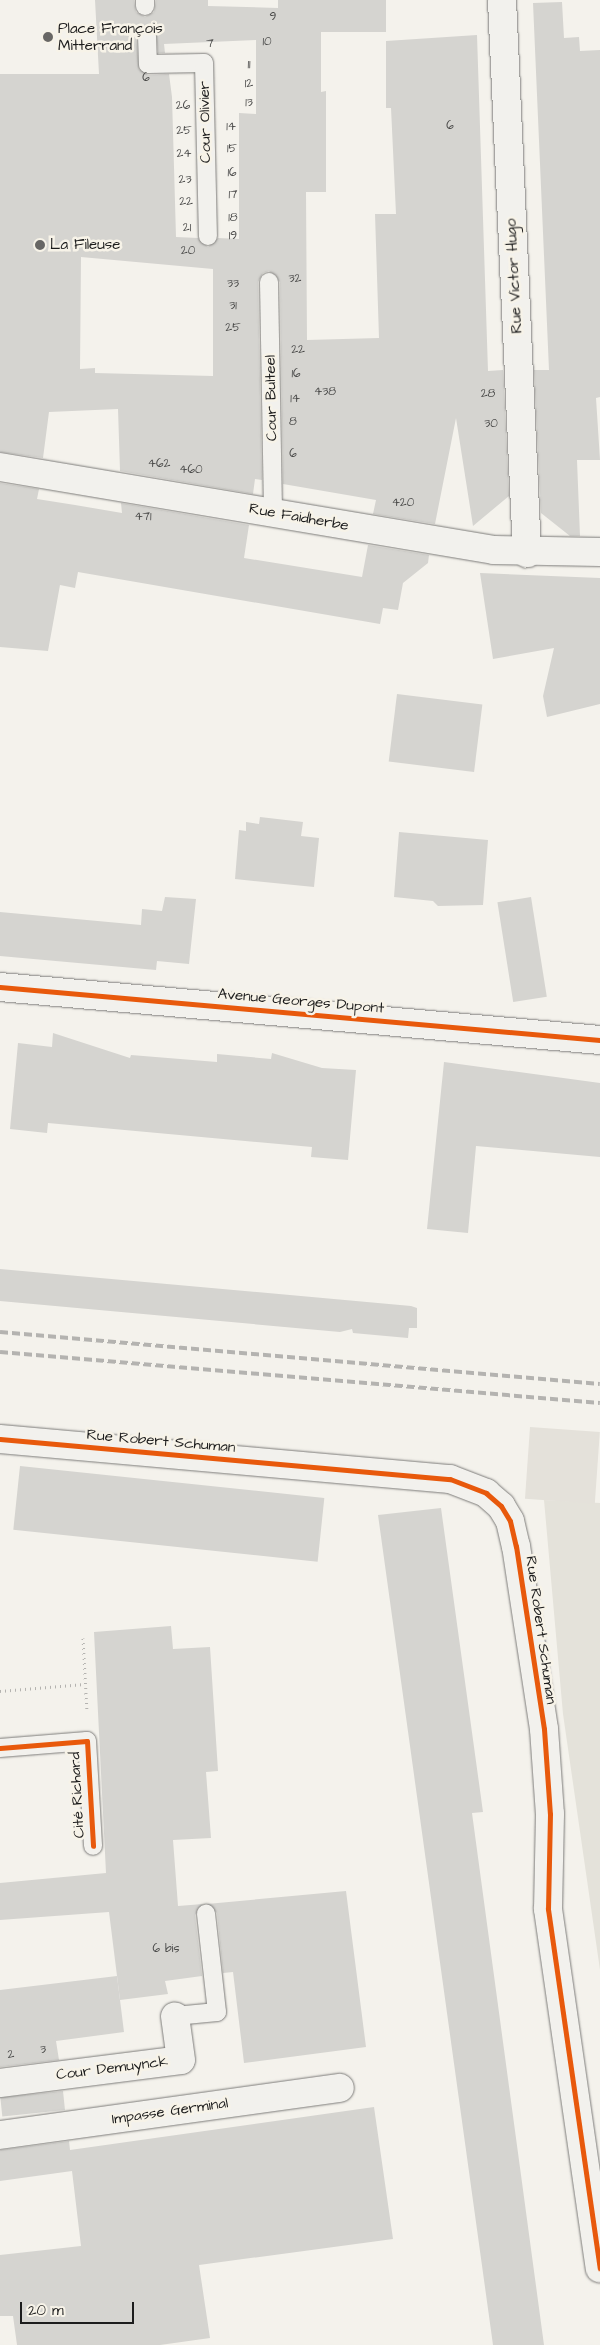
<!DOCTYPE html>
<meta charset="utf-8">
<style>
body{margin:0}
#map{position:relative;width:600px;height:2345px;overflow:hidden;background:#f4f2ec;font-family:"Architects Daughter",sans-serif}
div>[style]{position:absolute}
.built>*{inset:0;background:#e4e2da}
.green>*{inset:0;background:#e4e1da;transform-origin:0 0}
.building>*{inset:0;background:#d5d4d0;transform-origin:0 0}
.path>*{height:3px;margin-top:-1.5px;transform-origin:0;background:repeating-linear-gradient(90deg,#b4b3b0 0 1px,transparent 0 5px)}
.roads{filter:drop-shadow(0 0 1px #7d7c7a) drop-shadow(0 0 1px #7d7c7a)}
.lane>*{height:18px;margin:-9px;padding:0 9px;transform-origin:9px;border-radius:9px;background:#f2f1ed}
.street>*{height:28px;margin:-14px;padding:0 14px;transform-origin:14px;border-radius:14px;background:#f2f1ed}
.rail>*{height:4px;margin-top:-2px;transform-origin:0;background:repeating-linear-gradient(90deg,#b4b3b0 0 8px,transparent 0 12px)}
.cycleway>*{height:5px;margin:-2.5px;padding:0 2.5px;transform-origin:2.5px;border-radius:2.5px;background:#e8590c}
.dots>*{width:14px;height:14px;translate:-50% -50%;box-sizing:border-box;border:2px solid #f7f3e8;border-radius:50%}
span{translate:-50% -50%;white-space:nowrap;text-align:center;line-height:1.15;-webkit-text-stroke:5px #f7f3e8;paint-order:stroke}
.number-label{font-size:12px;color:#4a4a49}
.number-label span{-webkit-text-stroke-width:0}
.poi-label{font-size:15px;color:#1c1c1c}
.left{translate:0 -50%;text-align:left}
.street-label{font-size:15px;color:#1c1c1c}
.scale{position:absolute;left:20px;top:2302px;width:114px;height:22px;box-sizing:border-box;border:2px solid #1c1c1c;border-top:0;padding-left:6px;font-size:15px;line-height:18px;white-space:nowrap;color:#1c1c1c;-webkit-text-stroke:4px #f7f3e8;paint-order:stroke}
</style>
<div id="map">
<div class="built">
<i style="clip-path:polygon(544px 1500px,600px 1503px,600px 1970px,563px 1714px)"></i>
</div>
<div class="green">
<i style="left:530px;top:1427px;width:70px;height:72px;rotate:4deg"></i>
</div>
<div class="building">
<i style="clip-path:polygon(evenodd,95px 0,134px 0,136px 12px,145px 17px,154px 12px,156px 0,208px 0,208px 6px,278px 8px,278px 0,386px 0,386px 32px,321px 32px,321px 92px,326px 91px,326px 192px,306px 192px,307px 340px,379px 338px,375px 214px,396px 214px,391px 108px,386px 108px,386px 41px,477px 35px,488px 371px,503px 370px,509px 496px,473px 526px,456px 418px,435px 524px,373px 514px,376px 500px,283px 484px,280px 282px,269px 271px,263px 273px,258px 282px,262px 480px,255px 479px,253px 494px,120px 471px,118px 409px,49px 412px,43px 458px,0 452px,0 74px,99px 74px,95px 0,147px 25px,156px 31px,158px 53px,165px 53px,164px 44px,256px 40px,256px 114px,239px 113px,239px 239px,218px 238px,208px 247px,198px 238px,176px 237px,172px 97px,169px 74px,148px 75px,139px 69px,136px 36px,147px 25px,95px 0,81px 257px,213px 269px,213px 376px,95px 373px,95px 368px,80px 369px,81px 257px)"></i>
<i style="clip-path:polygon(562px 2px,564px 38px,579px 37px,580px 51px,600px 50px,600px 397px,596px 398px,600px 460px,577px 460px,580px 536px,570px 536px,541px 513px,534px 370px,549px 370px,533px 3px)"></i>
<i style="clip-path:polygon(0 483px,39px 489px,37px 499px,75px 505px,122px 513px,121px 503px,249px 525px,244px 558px,362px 577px,368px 545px,429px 555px,428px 563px,403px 583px,398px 610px,383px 608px,380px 624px,78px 572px,75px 588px,60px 585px,48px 651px,0 647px)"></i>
<i style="clip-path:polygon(480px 573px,600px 578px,600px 704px,547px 717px,543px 696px,554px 648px,493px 659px)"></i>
<i style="left:397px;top:694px;width:86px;height:68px;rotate:7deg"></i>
<i style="clip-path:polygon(260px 817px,303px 822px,301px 836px,319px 838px,314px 887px,235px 879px,239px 830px,246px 831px,246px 822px,259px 824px)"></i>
<i style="clip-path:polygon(399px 832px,488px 840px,483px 905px,438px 906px,433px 901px,394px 897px)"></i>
<i style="clip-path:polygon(165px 897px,196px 899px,189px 964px,157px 961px,156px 970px,0 956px,0 912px,141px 925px,142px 909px,162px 911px)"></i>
<i style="left:531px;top:897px;width:101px;height:34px;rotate:81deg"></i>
<i style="clip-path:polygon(53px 1033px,130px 1058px,131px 1055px,217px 1062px,217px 1054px,271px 1059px,272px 1053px,322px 1068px,356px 1070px,348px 1160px,311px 1157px,312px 1147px,48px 1123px,47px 1133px,10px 1129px,18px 1043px,52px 1047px)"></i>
<i style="clip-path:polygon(444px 1062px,600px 1083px,600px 1157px,476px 1146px,468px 1233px,427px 1229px)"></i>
<i style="clip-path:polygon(0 1269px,411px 1306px,417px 1308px,417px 1328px,409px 1328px,408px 1338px,353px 1333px,352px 1329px,340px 1332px,0 1301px)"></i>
<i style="left:20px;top:1466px;width:306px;height:64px;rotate:6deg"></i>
<i style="clip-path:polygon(441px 1508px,483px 1812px,472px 1813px,544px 2345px,493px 2345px,378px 1515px)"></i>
<i style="clip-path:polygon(171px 1626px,173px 1649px,210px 1647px,218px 1771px,206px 1772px,211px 1838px,173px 1840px,178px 1906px,203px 1904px,195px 1915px,202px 1976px,165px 1981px,168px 1994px,120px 2000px,109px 1912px,0 1920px,0 1883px,106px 1873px,94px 1632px)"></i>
<i style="clip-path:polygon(346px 1891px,366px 2047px,244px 2063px,233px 1972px,223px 1973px,217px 1913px,207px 1904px)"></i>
<i style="clip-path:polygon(117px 1976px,124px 2032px,56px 2041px,59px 2060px,0 2067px,0 1990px)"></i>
<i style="left:63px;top:2091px;width:19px;height:63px;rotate:84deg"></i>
<i style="clip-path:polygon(374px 2107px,393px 2239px,199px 2265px,210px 2338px,160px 2345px,17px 2345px,13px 2316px,0 2316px,0 2255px,81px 2246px,72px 2171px,0 2181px,0 2150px,69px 2141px,70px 2150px)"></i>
</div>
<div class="path">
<i style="left:83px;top:1638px;width:74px;rotate:86.9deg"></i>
<i style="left:0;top:1691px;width:85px;rotate:-4.7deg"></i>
</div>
<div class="roads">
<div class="lane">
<i style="left:145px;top:0;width:6px;rotate:90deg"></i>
<i style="left:147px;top:36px;width:28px;rotate:88deg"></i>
<i style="left:148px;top:64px;width:56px;rotate:-1deg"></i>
<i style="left:204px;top:63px;width:173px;rotate:88.7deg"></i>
<i style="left:269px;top:282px;width:231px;rotate:89deg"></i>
<i style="left:0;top:1748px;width:87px;rotate:-4.6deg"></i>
<i style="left:87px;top:1741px;width:105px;rotate:86.7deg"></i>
<i style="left:175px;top:2016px;width:42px;rotate:-5.4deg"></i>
<i style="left:217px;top:2012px;width:99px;rotate:-96.4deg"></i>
</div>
<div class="street">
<i style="left:502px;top:0;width:554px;rotate:87.41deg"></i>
<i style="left:0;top:467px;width:501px;rotate:9.54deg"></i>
<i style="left:494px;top:550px;width:106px;rotate:1.1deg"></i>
<i style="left:0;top:987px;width:602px;rotate:5.05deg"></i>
<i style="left:0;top:1439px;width:452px;rotate:5.1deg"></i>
<i style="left:450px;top:1479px;width:39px;rotate:21deg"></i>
<i style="left:486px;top:1493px;width:20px;rotate:41deg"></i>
<i style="left:501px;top:1506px;width:17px;rotate:59deg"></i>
<i style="left:510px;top:1521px;width:26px;rotate:77deg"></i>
<i style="left:516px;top:1546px;width:185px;rotate:81.3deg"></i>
<i style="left:544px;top:1729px;width:85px;rotate:86deg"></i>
<i style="left:550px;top:1814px;width:95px;rotate:91.2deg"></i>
<i style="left:548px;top:1909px;width:363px;rotate:81.8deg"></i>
<i style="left:0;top:2083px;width:182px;rotate:-7.2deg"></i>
<i style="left:181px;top:2060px;width:44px;rotate:-97.8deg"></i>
<i style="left:0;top:2135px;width:343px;rotate:-7.9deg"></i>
</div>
</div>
<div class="rail">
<i style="left:0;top:1332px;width:602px;rotate:4.95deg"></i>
<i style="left:0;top:1352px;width:602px;rotate:4.86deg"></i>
</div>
<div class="cycleway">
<i style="left:0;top:987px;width:602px;rotate:5.05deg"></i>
<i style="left:0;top:1439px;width:452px;rotate:5.1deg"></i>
<i style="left:450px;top:1479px;width:39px;rotate:21deg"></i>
<i style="left:486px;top:1493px;width:20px;rotate:41deg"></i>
<i style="left:501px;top:1506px;width:17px;rotate:59deg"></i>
<i style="left:510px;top:1521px;width:26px;rotate:77deg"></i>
<i style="left:516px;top:1546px;width:185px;rotate:81.3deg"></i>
<i style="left:544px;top:1729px;width:85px;rotate:86deg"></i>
<i style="left:550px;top:1814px;width:95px;rotate:91.2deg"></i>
<i style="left:548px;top:1909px;width:363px;rotate:81.8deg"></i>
<i style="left:0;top:1748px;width:87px;rotate:-4.6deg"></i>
<i style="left:87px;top:1741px;width:105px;rotate:86.7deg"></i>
</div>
<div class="dots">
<i style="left:48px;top:37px;background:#686765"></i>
<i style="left:40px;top:245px;background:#686765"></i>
</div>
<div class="number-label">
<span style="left:273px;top:17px">9</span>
<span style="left:267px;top:42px">10</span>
<span style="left:210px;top:44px">7</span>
<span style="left:249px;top:65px">11</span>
<span style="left:146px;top:78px">6</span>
<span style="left:249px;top:84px">12</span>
<span style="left:249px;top:103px">13</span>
<span style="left:183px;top:106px">26</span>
<span style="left:450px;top:126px">6</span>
<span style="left:231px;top:127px">14</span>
<span style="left:184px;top:131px">25</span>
<span style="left:232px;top:149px">15</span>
<span style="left:184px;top:154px">24</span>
<span style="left:232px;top:173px">16</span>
<span style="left:185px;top:180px">23</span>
<span style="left:233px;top:195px">17</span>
<span style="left:186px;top:202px">22</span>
<span style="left:233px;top:218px">18</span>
<span style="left:187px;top:228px">21</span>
<span style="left:233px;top:236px">19</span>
<span style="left:188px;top:251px">20</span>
<span style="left:295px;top:279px">32</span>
<span style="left:233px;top:284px">33</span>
<span style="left:233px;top:306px">31</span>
<span style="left:233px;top:328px">25</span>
<span style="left:298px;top:350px">22</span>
<span style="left:296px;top:374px">16</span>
<span style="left:325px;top:392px">438</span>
<span style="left:488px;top:394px">28</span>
<span style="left:295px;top:399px">14</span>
<span style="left:293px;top:422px">8</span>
<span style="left:491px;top:424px">30</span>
<span style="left:293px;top:454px">6</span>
<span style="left:159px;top:464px">462</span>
<span style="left:191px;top:470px">460</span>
<span style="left:403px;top:503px">420</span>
<span style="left:143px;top:517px">471</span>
<span style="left:166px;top:1949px">6 bis</span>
<span style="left:43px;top:2050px">3</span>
<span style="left:11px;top:2055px">2</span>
</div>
<div class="poi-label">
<span class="left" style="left:58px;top:37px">Place François<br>Mitterrand</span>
<span class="left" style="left:50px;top:245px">La Fileuse</span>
</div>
<div class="street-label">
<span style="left:205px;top:122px;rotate:-91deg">Cour Olivier</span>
<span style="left:514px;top:276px;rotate:-93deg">Rue Victor Hugo</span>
<span style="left:271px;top:398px;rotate:-91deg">Cour Bulteel</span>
<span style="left:299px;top:517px;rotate:10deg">Rue Faidherbe</span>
<span style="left:301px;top:1001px;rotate:5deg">Avenue Georges Dupont</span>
<span style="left:161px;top:1441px;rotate:5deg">Rue Robert Schuman</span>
<span style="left:541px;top:1630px;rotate:82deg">Rue Robert Schuman</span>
<span style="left:77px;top:1795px;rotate:-93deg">Cité Richard</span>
<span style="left:112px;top:2068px;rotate:-7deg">Cour Demuynck</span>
<span style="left:170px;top:2111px;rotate:-8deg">Impasse Germinal</span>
</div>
<div class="scale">20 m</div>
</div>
